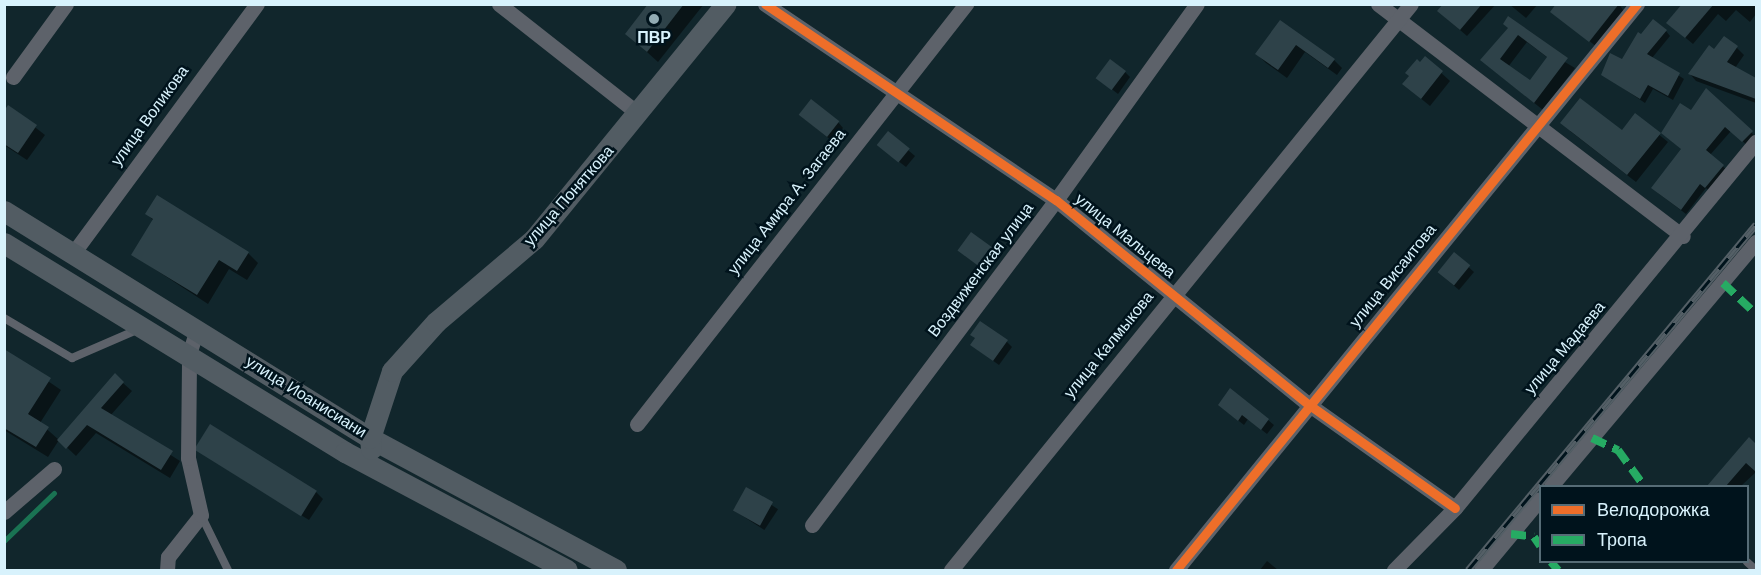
<!DOCTYPE html>
<meta charset="utf-8">
<style>
body{margin:0}
#map{position:relative;width:1761px;height:575px;overflow:hidden;background:#11262c;font-family:Helvetica,sans-serif}
div>[style]{position:absolute}
.shadow>*{inset:0;background:#0007;transform-origin:0 0}
.stream>*{height:4.5px;margin:-2.25px;padding:0 2.25px;transform-origin:2.25px;border-radius:2.25px;background:#1a7353}
.building>*{inset:0;background:#2e4249;transform-origin:0 0}
.lane>*{height:8px;margin:-4px;padding:0 4px;transform-origin:4px;border-radius:4px;background:#5d626a}
.street>*{height:15px;margin:-7.5px;padding:0 7.5px;transform-origin:7.5px;border-radius:7.5px;background:#5d626a}
.secondary>*{height:21px;margin:-10.5px;padding:0 10.5px;transform-origin:10.5px;border-radius:10.5px;background:#525c63}
.rail>*{height:7px;margin-top:-3.5px;transform-origin:0;background:repeating-linear-gradient(90deg,#00131c 0 14px,#545f66 0 28px);box-sizing:border-box;border-block:2px solid #545f66}
.quiet>*{height:8px;margin-top:-4px;transform-origin:0;background:repeating-linear-gradient(90deg,#26ab63 0 15px,transparent 0 23px)}
.cycleway>*{height:9px;margin:-4.5px;padding:0 4.5px;transform-origin:4.5px;border-radius:4.5px;background:#ee6e29}
.dots>*{width:16px;height:16px;translate:-50% -50%;box-sizing:border-box;border:3px solid #00131c;border-radius:50%}
span{translate:-50% -50%;white-space:nowrap;text-align:center;line-height:1.15;-webkit-text-stroke:5px #00131c;paint-order:stroke}
.poi-label{font-size:16px;color:#d8f2fc;font-weight:700}
.street-label{font-size:16px;color:#d8f2fc}
.frame{position:absolute;inset:0;border:6px solid #d8f2fc;pointer-events:none}
.legend{position:absolute;left:1539px;top:485px;width:210px;height:78px;box-sizing:border-box;background:#00131c;border:2px solid #566c76;margin:0;padding:8px 10px;list-style:none;font-size:18px;color:#d8f2fc}
.legend li{display:flex;align-items:center;gap:12px;height:30px}
.legend b{width:30px;border:2px solid #566c76}
</style>
<div id="map">
<div class="shadow">
<i style="clip-path:polygon(650px 4px,704px 4px,658px 62px,627px 34px)"></i>
<i style="clip-path:polygon(1444px 4px,1496px 4px,1467px 36px,1446px 18px)"></i>
<i style="clip-path:polygon(1509px 4px,1538px 4px,1526px 18px)"></i>
<i style="clip-path:polygon(1558px 4px,1619px 4px,1625px 13px,1597px 47px,1552px 12px)"></i>
<i style="clip-path:polygon(1682px 4px,1756px 4px,1756px 14px,1750px 22px,1736px 10px,1726px 21px,1718px 14px,1693px 44px,1675px 29px)"></i>
<i style="clip-path:polygon(1280px 22px,1334px 60px,1342px 68px,1337px 75px,1305px 52px,1287px 78px,1266px 63px,1257px 54px)"></i>
<i style="clip-path:polygon(evenodd,1509px 29px,1575px 68px,1543px 110px,1491px 68px,1509px 29px,1527px 42px,1548px 58px,1530px 82px,1508px 67px,1527px 42px)"></i>
<i style="clip-path:polygon(1666px 31px,1670px 36px,1652px 58px,1684px 79px,1673px 100px,1653px 89px,1645px 103px,1602px 74px)"></i>
<i style="clip-path:polygon(1737px 48px,1744px 55px,1735px 68px,1756px 80px,1756px 103px,1696px 81px,1690px 74px,1714px 51px)"></i>
<i style="clip-path:polygon(1425px 58px,1450px 81px,1430px 106px,1413px 92px)"></i>
<i style="clip-path:polygon(1125px 72px,1130px 77px,1118px 94px,1104px 83px)"></i>
<i style="clip-path:polygon(1706px 90px,1756px 137px,1748px 146px,1731px 131px,1710px 155px,1728px 171px,1711px 192px,1706px 188px,1686px 214px,1658px 193px,1682px 149px,1692px 112px)"></i>
<i style="clip-path:polygon(9px 107px,45px 135px,27px 160px,4px 145px,4px 114px)"></i>
<i style="clip-path:polygon(1635px 115px,1668px 142px,1636px 182px,1570px 131px,1622px 132px)"></i>
<i style="clip-path:polygon(806px 120px,838px 122px,843px 128px,832px 141px)"></i>
<i style="clip-path:polygon(888px 133px,915px 156px,906px 167px,884px 150px)"></i>
<i style="clip-path:polygon(147px 214px,248px 253px,258px 263px,247px 280px,229px 269px,208px 304px,133px 255px,154px 221px)"></i>
<i style="clip-path:polygon(993px 250px,999px 255px,987px 271px,965px 256px)"></i>
<i style="clip-path:polygon(1454px 254px,1474px 272px,1459px 290px,1444px 277px)"></i>
<i style="clip-path:polygon(976px 339px,1007px 342px,1012px 347px,999px 365px,978px 350px)"></i>
<i style="clip-path:polygon(4px 351px,61px 390px,40px 423px,59px 440px,115px 376px,132px 391px,110px 416px,180px 461px,170px 478px,96px 433px,76px 456px,59px 440px,48px 457px,4px 430px)"></i>
<i style="clip-path:polygon(1225px 410px,1268px 420px,1274px 425px,1267px 434px,1248px 419px,1244px 425px)"></i>
<i style="clip-path:polygon(210px 426px,316px 492px,323px 499px,309px 520px,207px 457px,199px 444px)"></i>
<i style="clip-path:polygon(1749px 439px,1756px 446px,1756px 472px,1741px 486px,1710px 486px)"></i>
<i style="left:747px;top:489px;width:37px;height:25px;rotate:33deg"></i>
<i style="clip-path:polygon(1267px 561px,1278px 570px,1260px 570px)"></i>
</div>
<div class="stream">
<i style="left:4px;top:541px;width:69px;rotate:-43.8deg"></i>
</div>
<div class="building">
<i style="clip-path:polygon(648px 4px,684px 4px,647px 52px,625px 34px)"></i>
<i style="clip-path:polygon(1443px 4px,1482px 4px,1460px 30px,1437px 11px)"></i>
<i style="clip-path:polygon(1556px 4px,1619px 4px,1589px 42px,1550px 12px)"></i>
<i style="clip-path:polygon(1682px 4px,1714px 4px,1685px 38px,1666px 23px)"></i>
<i style="clip-path:polygon(evenodd,1508px 16px,1568px 58px,1534px 103px,1480px 60px,1508px 28px,1503px 24px,1508px 16px,1518px 35px,1547px 57px,1530px 80px,1500px 59px,1518px 35px)"></i>
<i style="clip-path:polygon(1653px 19px,1667px 30px,1647px 54px,1680px 73px,1668px 96px,1648px 85px,1640px 99px,1601px 75px,1610px 53px,1622px 59px,1638px 32px,1641px 34px)"></i>
<i style="clip-path:polygon(1280px 20px,1335px 59px,1328px 68px,1296px 45px,1278px 70px,1255px 54px)"></i>
<i style="clip-path:polygon(1724px 36px,1738px 46px,1727px 62px,1756px 78px,1756px 99px,1688px 74px,1709px 45px,1714px 49px)"></i>
<i style="clip-path:polygon(1425px 56px,1443px 71px,1421px 99px,1402px 84px,1409px 76px,1405px 73px,1417px 59px,1420px 62px)"></i>
<i style="left:1110px;top:59px;width:20px;height:24px;rotate:37deg"></i>
<i style="clip-path:polygon(1706px 88px,1753px 131px,1742px 142px,1725px 127px,1706px 150px,1724px 165px,1705px 188px,1700px 184px,1681px 210px,1651px 188px,1681px 149px,1661px 133px,1680px 103px,1691px 110px)"></i>
<i style="clip-path:polygon(1580px 98px,1622px 130px,1635px 113px,1661px 133px,1627px 175px,1560px 123px)"></i>
<i style="left:811px;top:99px;width:36px;height:20px;rotate:38deg"></i>
<i style="clip-path:polygon(8px 105px,37px 125px,18px 153px,4px 144px,4px 111px)"></i>
<i style="left:888px;top:131px;width:28px;height:18px;rotate:39deg"></i>
<i style="clip-path:polygon(157px 195px,249px 252px,237px 271px,219px 260px,197px 295px,131px 255px,153px 219px,145px 214px)"></i>
<i style="left:971px;top:232px;width:29px;height:23px;rotate:36deg"></i>
<i style="left:1454px;top:252px;width:21px;height:26px;rotate:39deg"></i>
<i style="clip-path:polygon(980px 321px,1008px 340px,993px 361px,970px 345px,975px 338px,970px 335px)"></i>
<i style="clip-path:polygon(4px 349px,51px 378px,28px 414px,49px 427px,36px 447px,4px 428px)"></i>
<i style="clip-path:polygon(115px 373px,124px 382px,101px 408px,173px 451px,161px 470px,87px 425px,66px 449px,57px 440px)"></i>
<i style="clip-path:polygon(1230px 388px,1269px 419px,1261px 430px,1242px 415px,1238px 421px,1218px 405px)"></i>
<i style="left:210px;top:424px;width:126px;height:30px;rotate:32deg"></i>
<i style="clip-path:polygon(1749px 437px,1756px 444px,1756px 472px,1746px 463px,1726px 486px,1707px 486px)"></i>
<i style="left:746px;top:487px;width:31px;height:27px;rotate:29deg"></i>
</div>
<div class="lane">
<i style="left:4px;top:318px;width:79px;rotate:30.5deg"></i>
<i style="left:72px;top:358px;width:73px;rotate:-23.4deg"></i>
<i style="left:201px;top:515px;width:61px;rotate:63.9deg"></i>
<i style="left:1747px;top:562px;width:12px;rotate:42deg"></i>
</div>
<div class="street">
<i style="left:499px;top:4px;width:178px;rotate:38.2deg"></i>
<i style="left:765px;top:4px;width:351px;rotate:34deg"></i>
<i style="left:1056px;top:200px;width:324px;rotate:39deg"></i>
<i style="left:1308px;top:404px;width:180px;rotate:35.3deg"></i>
<i style="left:1378px;top:4px;width:383px;rotate:37.3deg"></i>
<i style="left:13px;top:77px;width:90px;rotate:-54deg"></i>
<i style="left:74px;top:252px;width:308px;rotate:-53.6deg"></i>
<i style="left:637px;top:424px;width:534px;rotate:-51.93deg"></i>
<i style="left:1551px;top:486px;width:319px;rotate:-50deg"></i>
<i style="left:4px;top:512px;width:66px;rotate:-40.7deg"></i>
<i style="left:812px;top:525px;width:406px;rotate:-53.1deg"></i>
<i style="left:1056px;top:200px;width:241px;rotate:-54.3deg"></i>
<i style="left:167px;top:570px;width:13px;rotate:-86deg"></i>
<i style="left:168px;top:557px;width:53px;rotate:-51.8deg"></i>
<i style="left:201px;top:515px;width:58px;rotate:-102.8deg"></i>
<i style="left:188px;top:458px;width:104px;rotate:-89.4deg"></i>
<i style="left:189px;top:354px;width:26px;rotate:-72deg"></i>
<i style="left:951px;top:570px;width:729px;rotate:-50.9deg"></i>
<i style="left:1176px;top:570px;width:730px;rotate:-50.84deg"></i>
<i style="left:1394px;top:570px;width:87px;rotate:-45.5deg"></i>
<i style="left:1455px;top:508px;width:474px;rotate:-50.6deg"></i>
<i style="left:1481px;top:570px;width:92px;rotate:-50.3deg"></i>
</div>
<div class="secondary">
<i style="left:4px;top:211px;width:431px;rotate:31.8deg"></i>
<i style="left:370px;top:438px;width:279px;rotate:28.2deg"></i>
<i style="left:4px;top:243px;width:400px;rotate:31.5deg"></i>
<i style="left:345px;top:452px;width:251px;rotate:28deg"></i>
<i style="left:371px;top:449px;width:11px;rotate:-95deg"></i>
<i style="left:370px;top:438px;width:71px;rotate:-71.8deg"></i>
<i style="left:392px;top:371px;width:66px;rotate:-48.1deg"></i>
<i style="left:436px;top:322px;width:128px;rotate:-40.3deg"></i>
<i style="left:534px;top:239px;width:303px;rotate:-50.8deg"></i>
</div>
<div class="rail">
<i style="left:1468px;top:570px;width:450px;rotate:-50.2deg"></i>
</div>
<div class="quiet">
<i style="left:1723px;top:283px;width:45px;rotate:43.2deg"></i>
<i style="left:1592px;top:438px;width:29px;rotate:25deg"></i>
<i style="left:1618px;top:450px;width:44px;rotate:54.2deg"></i>
<i style="left:1511px;top:534px;width:23px;rotate:7deg"></i>
<i style="left:1534px;top:537px;width:11px;rotate:56deg"></i>
<i style="left:1551px;top:562px;width:11px;rotate:49deg"></i>
</div>
<div class="cycleway">
<i style="left:765px;top:4px;width:351px;rotate:34deg"></i>
<i style="left:1056px;top:200px;width:324px;rotate:39deg"></i>
<i style="left:1308px;top:404px;width:180px;rotate:35.3deg"></i>
<i style="left:1176px;top:570px;width:730px;rotate:-50.84deg"></i>
</div>
<div class="dots">
<i style="left:654px;top:19px;background:#92abb3"></i>
</div>
<div class="poi-label">
<span style="left:654px;top:38px">ПВР</span>
</div>
<div class="street-label">
<span style="left:150px;top:116px;rotate:-54deg">улица Воликова</span>
<span style="left:569px;top:196px;rotate:-49deg">улица Поняткова</span>
<span style="left:787px;top:202px;rotate:-52deg">улица Амира А. Загаева</span>
<span style="left:1125px;top:236px;rotate:39deg">улица Мальцева</span>
<span style="left:981px;top:270px;rotate:-53deg">Воздвиженская улица</span>
<span style="left:1393px;top:276px;rotate:-51deg">улица Висаитова</span>
<span style="left:1109px;top:345px;rotate:-51deg">улица Калмыкова</span>
<span style="left:1565px;top:348px;rotate:-50deg">улица Мадаева</span>
<span style="left:306px;top:397px;rotate:32deg">улица Иоанисиани</span>
</div>
<div class="frame"></div>
<ul class="legend">
<li><b style="height:8px;background:#ee6e29"></b>Велодорожка</li>
<li><b style="height:8px;background:#26ab63"></b>Тропа</li>
</ul>
</div>
